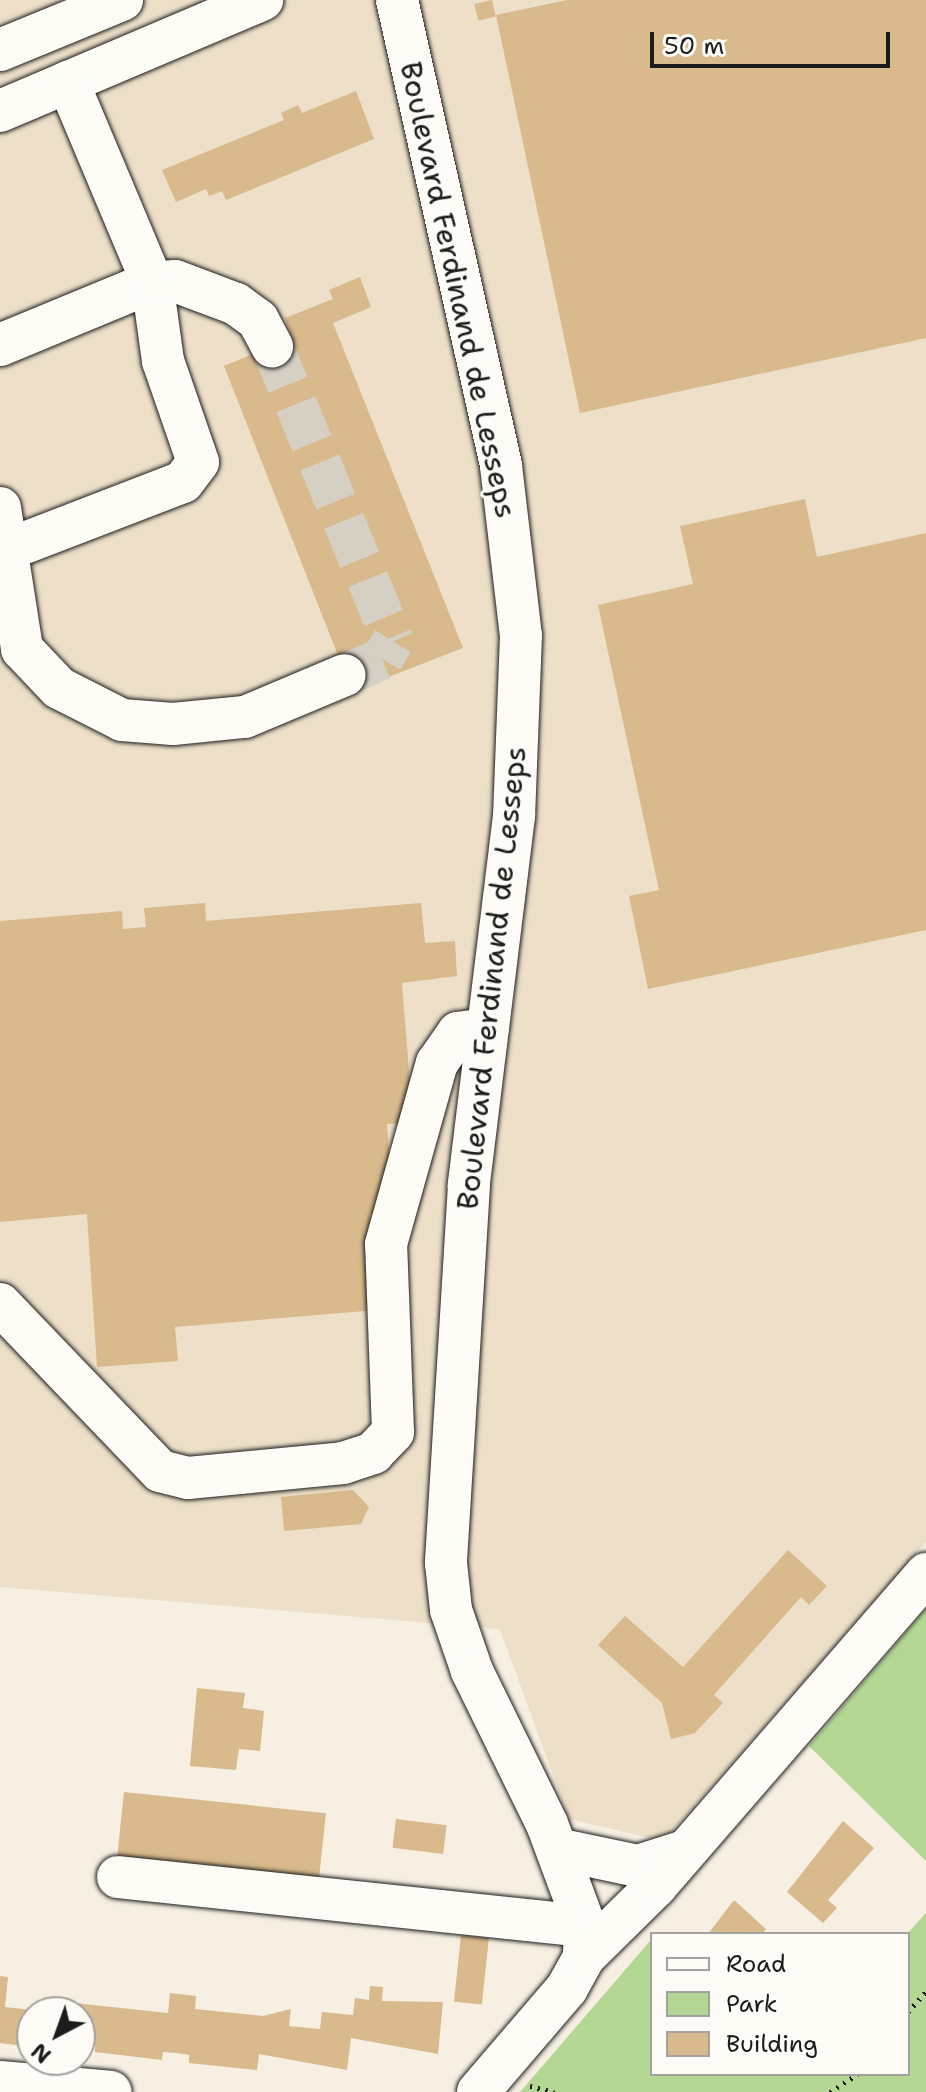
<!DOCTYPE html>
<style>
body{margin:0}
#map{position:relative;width:926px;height:2092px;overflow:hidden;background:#f6efe2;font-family:"Shantell Sans",sans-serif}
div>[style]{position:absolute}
.built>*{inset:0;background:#eddfc8}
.green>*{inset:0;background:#b4d893}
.building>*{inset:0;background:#d8ba8c;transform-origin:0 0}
.minor-tunnel>*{height:42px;margin-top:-21px;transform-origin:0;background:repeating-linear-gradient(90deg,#d5cfc4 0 42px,transparent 0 63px)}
.path>*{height:5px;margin-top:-2.5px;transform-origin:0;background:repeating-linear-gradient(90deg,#1c1c1c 0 2px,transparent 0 8px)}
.roads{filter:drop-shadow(0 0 2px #1c1c1c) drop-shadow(0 0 2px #1c1c1c)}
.minor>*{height:42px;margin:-21px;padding:0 21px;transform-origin:21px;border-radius:21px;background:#fdfcf7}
span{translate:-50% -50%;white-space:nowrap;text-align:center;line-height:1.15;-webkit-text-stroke:6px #fdfcf7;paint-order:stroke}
.street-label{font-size:30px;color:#1c1c1c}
.legend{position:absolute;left:650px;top:1932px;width:260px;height:144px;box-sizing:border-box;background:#fdfcf7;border:2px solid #a3a29f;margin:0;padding:10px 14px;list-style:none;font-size:24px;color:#1c1c1c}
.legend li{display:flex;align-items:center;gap:16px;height:40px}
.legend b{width:40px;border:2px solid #a3a29f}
.north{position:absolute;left:16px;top:1996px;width:80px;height:80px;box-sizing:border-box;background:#fdfcf7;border:2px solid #a3a29f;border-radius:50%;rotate:221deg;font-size:22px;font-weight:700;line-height:32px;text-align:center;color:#1c1c1c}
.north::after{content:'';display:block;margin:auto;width:28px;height:36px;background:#1c1c1c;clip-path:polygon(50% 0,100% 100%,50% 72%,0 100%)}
.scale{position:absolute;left:650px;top:32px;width:240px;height:36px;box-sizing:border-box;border:4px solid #1c1c1c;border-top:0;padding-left:10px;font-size:24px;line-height:28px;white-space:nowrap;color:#1c1c1c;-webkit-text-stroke:6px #fdfcf7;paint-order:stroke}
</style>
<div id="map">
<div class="built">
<i style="clip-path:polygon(0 0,926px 0,926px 1542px,663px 1841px,569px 1819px,500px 1629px,0 1587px)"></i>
</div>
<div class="green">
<i style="clip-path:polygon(926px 1609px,926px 1861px,809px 1746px)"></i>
<i style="clip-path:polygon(926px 1913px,926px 2092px,520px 2092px,650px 1941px,652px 2074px,908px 2074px,907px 1934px)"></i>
</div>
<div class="building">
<i style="left:492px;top:0;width:17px;height:18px;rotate:77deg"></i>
<i style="clip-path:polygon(567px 0,926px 0,926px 338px,580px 413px,496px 15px)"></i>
<i style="clip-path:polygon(356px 91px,374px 139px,226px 200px,222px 191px,209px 196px,206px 189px,176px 202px,162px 170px,284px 120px,281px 113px,298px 105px,302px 113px)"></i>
<i style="clip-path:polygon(360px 277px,371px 307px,333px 323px,463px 648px,352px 691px,224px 366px,292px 338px,285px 318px,333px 299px,329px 290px)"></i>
<i style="clip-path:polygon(805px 499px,817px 557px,926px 533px,926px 930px,648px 989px,629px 896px,659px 890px,598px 605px,693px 584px,680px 526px)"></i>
<i style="clip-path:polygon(205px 903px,206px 921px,421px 903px,425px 943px,455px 941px,457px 976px,402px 983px,413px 1122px,387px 1124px,393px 1212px,370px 1214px,377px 1310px,175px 1327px,178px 1361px,97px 1367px,87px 1214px,0 1222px,0 921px,122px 911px,123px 929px,146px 927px,144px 908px)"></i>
<i style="clip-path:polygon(353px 1490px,369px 1507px,361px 1524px,284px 1531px,281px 1497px)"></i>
<i style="clip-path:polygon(788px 1550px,827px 1586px,809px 1605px,801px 1597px,714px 1695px,723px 1703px,695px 1733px,671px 1739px,662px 1703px,598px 1645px,625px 1616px,683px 1667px)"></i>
<i style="clip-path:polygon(197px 1688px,245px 1693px,243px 1708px,264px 1711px,260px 1751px,239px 1749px,236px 1770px,190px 1766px)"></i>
<i style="left:124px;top:1792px;width:203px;height:72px;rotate:6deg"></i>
<i style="left:396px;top:1819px;width:51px;height:29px;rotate:7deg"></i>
<i style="clip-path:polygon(843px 1821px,874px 1848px,828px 1900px,837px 1908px,823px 1923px,787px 1892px)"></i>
<i style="clip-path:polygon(734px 1900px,766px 1929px,762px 1934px,708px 1934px)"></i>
<i style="left:461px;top:1935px;width:28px;height:67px;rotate:6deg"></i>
<i style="clip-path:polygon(0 1976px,8px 1977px,5px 2007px,32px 2010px,32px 2047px,0 2043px)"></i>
<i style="clip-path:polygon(370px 1986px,383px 1987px,382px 2001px,443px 2002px,438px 2054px,351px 2038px,347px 2070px,259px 2054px,257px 2070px,189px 2063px,189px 2055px,176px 2053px,163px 2052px,162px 2060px,95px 2052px,95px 2046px,80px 2044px,80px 2012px,73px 2012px,74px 2003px,168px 2013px,170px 1993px,196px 1996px,195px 2009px,263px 2016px,291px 2009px,289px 2026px,320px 2029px,322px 2012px,353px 2015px,355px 1998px,369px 2000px)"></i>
</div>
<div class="minor-tunnel">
<i style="left:272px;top:346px;width:319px;rotate:67.7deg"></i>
<i style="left:393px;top:641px;width:21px;rotate:121deg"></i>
<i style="left:382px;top:659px;width:40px;rotate:156.6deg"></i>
</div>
<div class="path">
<i style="left:908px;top:2012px;width:28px;rotate:-49deg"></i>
<i style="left:530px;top:2086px;width:25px;rotate:14deg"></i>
<i style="left:830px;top:2092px;width:33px;rotate:-33deg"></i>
</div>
<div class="roads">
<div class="minor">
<i style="left:397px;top:0;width:477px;rotate:77.4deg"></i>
<i style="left:501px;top:466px;width:170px;rotate:83.3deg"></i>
<i style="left:521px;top:635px;width:181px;rotate:92.2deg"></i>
<i style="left:514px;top:816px;width:372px;rotate:97deg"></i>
<i style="left:469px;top:1185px;width:379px;rotate:93.5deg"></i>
<i style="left:446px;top:1563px;width:47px;rotate:83.9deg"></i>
<i style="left:451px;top:1610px;width:65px;rotate:71deg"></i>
<i style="left:472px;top:1671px;width:170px;rotate:63.9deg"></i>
<i style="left:547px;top:1824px;width:109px;rotate:69.6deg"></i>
<i style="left:585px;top:1926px;width:31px;rotate:92deg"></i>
<i style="left:0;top:50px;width:132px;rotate:-22.3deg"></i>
<i style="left:0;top:111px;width:285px;rotate:-23deg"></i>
<i style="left:0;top:345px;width:165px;rotate:-22.5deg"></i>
<i style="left:152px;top:282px;width:23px;rotate:-2deg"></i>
<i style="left:175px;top:281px;width:65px;rotate:20.7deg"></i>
<i style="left:236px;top:304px;width:27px;rotate:36deg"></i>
<i style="left:258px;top:320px;width:30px;rotate:62deg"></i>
<i style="left:0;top:508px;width:143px;rotate:81.1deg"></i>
<i style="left:22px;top:649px;width:54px;rotate:46.5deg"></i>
<i style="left:59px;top:688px;width:71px;rotate:26.9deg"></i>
<i style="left:122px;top:720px;width:51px;rotate:4.5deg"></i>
<i style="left:173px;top:724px;width:72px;rotate:-5.6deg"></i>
<i style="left:245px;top:717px;width:108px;rotate:-22.8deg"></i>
<i style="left:9px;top:549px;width:186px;rotate:-21.1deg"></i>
<i style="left:183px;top:482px;width:25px;rotate:-53deg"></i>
<i style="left:198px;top:462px;width:107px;rotate:-109.1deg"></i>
<i style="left:163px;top:361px;width:80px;rotate:-97.9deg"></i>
<i style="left:152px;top:282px;width:217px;rotate:-112.8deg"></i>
<i style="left:0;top:1304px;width:231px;rotate:46.2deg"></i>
<i style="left:160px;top:1471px;width:29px;rotate:14deg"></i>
<i style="left:188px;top:1478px;width:156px;rotate:-5.5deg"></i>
<i style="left:343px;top:1463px;width:32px;rotate:-18deg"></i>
<i style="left:373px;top:1453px;width:29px;rotate:-46deg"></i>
<i style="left:393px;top:1432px;width:188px;rotate:-92.1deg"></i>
<i style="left:386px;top:1244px;width:188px;rotate:-74.3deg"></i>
<i style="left:437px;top:1063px;width:37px;rotate:-55deg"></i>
<i style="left:458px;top:1033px;width:30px;rotate:-8deg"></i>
<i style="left:557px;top:1849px;width:83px;rotate:11.9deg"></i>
<i style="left:638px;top:1866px;width:46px;rotate:-17.7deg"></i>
<i style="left:118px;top:1877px;width:470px;rotate:6deg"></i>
<i style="left:0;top:2082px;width:111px;rotate:5.1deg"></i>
<i style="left:478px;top:2092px;width:137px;rotate:-49.4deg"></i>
<i style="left:567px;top:1988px;width:35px;rotate:-61deg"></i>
<i style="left:584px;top:1957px;width:101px;rotate:-44.6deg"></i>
<i style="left:656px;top:1886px;width:413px;rotate:-49.1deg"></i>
</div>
</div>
<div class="street-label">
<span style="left:458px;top:290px;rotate:78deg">Boulevard Ferdinand de Lesseps</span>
<span style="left:492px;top:978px;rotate:-84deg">Boulevard Ferdinand de Lesseps</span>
</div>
<ul class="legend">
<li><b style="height:10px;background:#fdfcf7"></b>Road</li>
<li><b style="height:22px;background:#b4d893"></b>Park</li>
<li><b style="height:22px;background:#d8ba8c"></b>Building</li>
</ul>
<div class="north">N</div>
<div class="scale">50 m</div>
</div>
